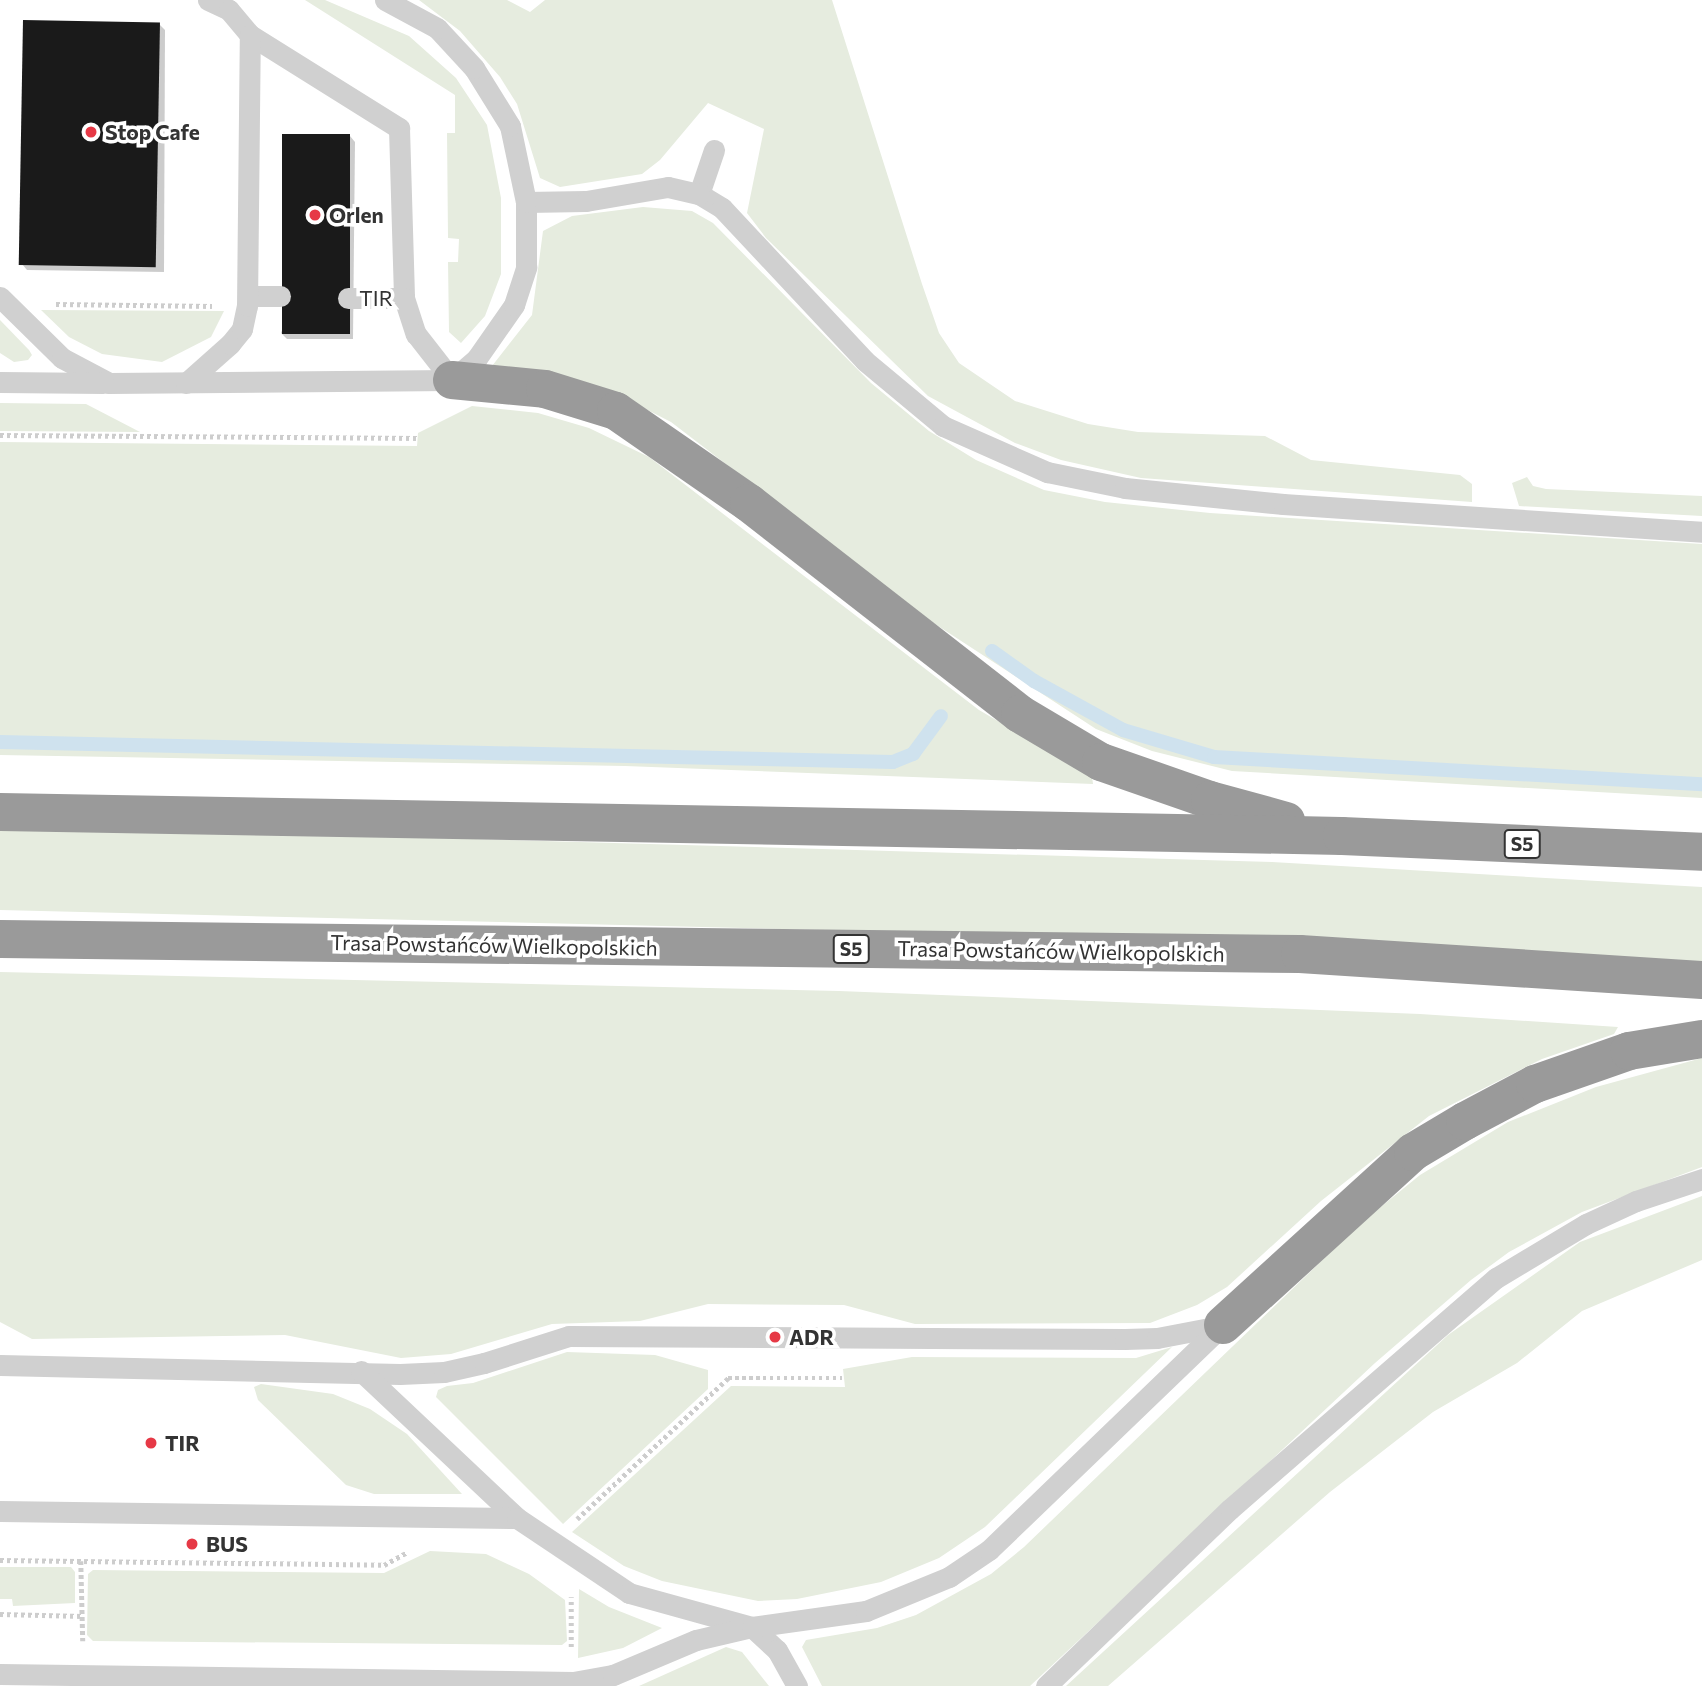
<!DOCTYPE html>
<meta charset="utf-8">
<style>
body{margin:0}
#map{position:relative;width:1702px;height:1686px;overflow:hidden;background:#fff;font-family:Commissioner,sans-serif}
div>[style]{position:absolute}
.green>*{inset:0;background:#e6ecdf}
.shadow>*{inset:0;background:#0003}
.stream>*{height:14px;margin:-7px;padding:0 7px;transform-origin:7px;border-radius:7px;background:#cfe2ee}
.building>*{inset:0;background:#1a1a1a;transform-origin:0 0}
.path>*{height:4.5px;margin-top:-2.25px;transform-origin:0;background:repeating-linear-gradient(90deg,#cdcdcd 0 3.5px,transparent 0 7px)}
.lane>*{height:21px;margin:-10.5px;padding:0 10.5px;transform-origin:10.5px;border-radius:10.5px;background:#d0d0d0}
.highway>*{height:38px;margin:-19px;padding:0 19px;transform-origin:19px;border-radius:19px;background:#9a9a9a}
.dots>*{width:19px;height:19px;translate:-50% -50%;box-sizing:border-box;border:4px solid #fff;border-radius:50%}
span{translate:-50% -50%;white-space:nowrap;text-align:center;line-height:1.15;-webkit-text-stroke:7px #fff;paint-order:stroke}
.shield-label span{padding:2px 5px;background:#fff;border:2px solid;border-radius:5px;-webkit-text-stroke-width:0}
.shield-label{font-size:19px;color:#333;font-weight:700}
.poi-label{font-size:21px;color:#333;font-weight:700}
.left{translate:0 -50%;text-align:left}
.street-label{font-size:21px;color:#333}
</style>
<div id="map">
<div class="green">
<i style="clip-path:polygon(305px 0,325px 0,409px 36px,456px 78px,487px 125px,501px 198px,501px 274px,485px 316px,461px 343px,449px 332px,448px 262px,458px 262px,459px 239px,448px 238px,447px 133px,455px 133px,455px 95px)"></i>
<i style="clip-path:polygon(419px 0,507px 0,530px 12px,545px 0,832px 0,922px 284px,939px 333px,959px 363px,1015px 401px,1088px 424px,1138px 432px,1265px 436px,1311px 460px,1460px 475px,1472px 484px,1472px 502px,1141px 478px,1061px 460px,1015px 443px,928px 396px,766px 238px,747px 213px,764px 129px,708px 103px,660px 160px,642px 174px,560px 187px,540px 178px,517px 104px,500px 77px,460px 31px)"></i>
<i style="clip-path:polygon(643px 207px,692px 211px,713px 223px,871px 383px,929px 431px,976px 460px,1044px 490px,1105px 502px,1210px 513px,1702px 544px,1702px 798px,1232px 771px,1152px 751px,1096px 729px,932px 622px,671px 422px,626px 399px,492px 366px,532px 315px,543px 231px,572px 216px)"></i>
<i style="clip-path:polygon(41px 310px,224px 311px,211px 337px,162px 362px,102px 354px,69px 337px)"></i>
<i style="clip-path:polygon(0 320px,29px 350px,32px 355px,28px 360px,14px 362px,0 353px)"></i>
<i style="clip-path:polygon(0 403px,86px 404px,140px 432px,0 431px)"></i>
<i style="clip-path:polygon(472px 406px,538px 413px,589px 428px,649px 457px,979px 710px,1092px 776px,1093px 784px,625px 766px,0 755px,0 442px,417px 446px,418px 433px)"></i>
<i style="clip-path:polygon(1527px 477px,1533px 486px,1546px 489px,1702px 496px,1702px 516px,1519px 506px,1512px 483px)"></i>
<i style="clip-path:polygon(0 829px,163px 830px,1272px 862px,1702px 887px,1702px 965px,1281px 941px,0 910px)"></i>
<i style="clip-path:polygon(0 972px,839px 991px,1420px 1014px,1618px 1027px,1614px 1034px,1542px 1059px,1429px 1116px,1321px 1201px,1227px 1287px,1197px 1305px,1150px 1323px,915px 1324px,844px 1305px,708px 1304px,640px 1321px,552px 1324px,451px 1354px,401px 1358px,285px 1335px,32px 1339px,0 1322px)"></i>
<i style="clip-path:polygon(1702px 1058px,1702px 1167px,1582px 1212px,1509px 1252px,1471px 1280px,1375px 1363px,1030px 1686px,822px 1686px,802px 1647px,806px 1640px,877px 1628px,916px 1615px,991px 1574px,1024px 1547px,1361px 1223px,1420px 1175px,1508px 1122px,1596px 1087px)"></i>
<i style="clip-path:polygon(1702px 1196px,1702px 1260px,1582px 1311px,1517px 1363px,1433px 1412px,1330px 1492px,1108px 1686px,1066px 1686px,1448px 1335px,1580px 1242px)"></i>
<i style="clip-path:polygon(1172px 1347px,985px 1527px,939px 1558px,881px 1582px,797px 1599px,758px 1601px,662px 1581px,624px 1566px,572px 1532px,731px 1386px,845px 1387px,843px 1369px,912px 1357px,1136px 1358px)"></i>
<i style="clip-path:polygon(567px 1352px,655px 1355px,708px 1370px,708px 1389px,563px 1524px,436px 1397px,438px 1390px,447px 1386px,473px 1383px)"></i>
<i style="clip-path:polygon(261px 1384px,333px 1394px,370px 1409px,407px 1434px,462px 1494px,374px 1494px,346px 1485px,258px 1400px,254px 1387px)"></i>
<i style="clip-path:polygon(430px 1551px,486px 1554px,529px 1574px,565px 1600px,567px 1641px,562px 1645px,93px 1641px,87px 1635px,88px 1574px,93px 1570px,384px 1573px)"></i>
<i style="clip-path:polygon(0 1567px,71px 1567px,75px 1572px,75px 1603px,13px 1606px,12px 1599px,0 1599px)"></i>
<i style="clip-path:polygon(579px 1589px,609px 1607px,662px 1628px,623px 1648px,578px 1658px)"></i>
<i style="clip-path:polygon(726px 1647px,742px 1652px,769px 1686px,639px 1686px)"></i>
</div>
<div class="shadow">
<i style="clip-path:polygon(159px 24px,165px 30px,164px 272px,27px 270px,22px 264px)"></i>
<i style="clip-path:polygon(350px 136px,355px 142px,353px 339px,287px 339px,281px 333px)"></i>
</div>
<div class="stream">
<i style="left:992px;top:651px;width:52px;rotate:35.5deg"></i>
<i style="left:1034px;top:681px;width:102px;rotate:28.8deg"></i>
<i style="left:1123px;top:730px;width:95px;rotate:16.5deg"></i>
<i style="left:1214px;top:757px;width:489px;rotate:3.2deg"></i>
<i style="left:0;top:742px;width:893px;rotate:1.28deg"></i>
<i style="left:893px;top:762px;width:22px;rotate:-22deg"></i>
<i style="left:913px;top:754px;width:47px;rotate:-53.6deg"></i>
</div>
<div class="building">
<i style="left:23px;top:20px;width:137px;height:245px;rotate:1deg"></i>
<i style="left:282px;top:134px;width:68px;height:200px"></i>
</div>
<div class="path">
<i style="left:56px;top:304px;width:156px;rotate:0.7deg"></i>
<i style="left:0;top:435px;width:417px;rotate:0.4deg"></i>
<i style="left:577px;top:1519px;width:207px;rotate:-43deg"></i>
<i style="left:728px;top:1378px;width:114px"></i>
<i style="left:0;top:1560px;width:384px;rotate:0.7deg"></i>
<i style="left:384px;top:1565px;width:25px;rotate:-29deg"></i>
<i style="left:81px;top:1561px;width:80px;rotate:88.6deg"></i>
<i style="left:0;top:1614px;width:83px;rotate:1.4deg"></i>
<i style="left:571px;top:1647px;width:50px;rotate:-90deg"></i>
</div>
<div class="lane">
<i style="left:208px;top:0;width:23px;rotate:25deg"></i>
<i style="left:229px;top:10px;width:33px;rotate:50deg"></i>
<i style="left:250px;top:35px;width:176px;rotate:32deg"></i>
<i style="left:399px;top:128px;width:170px;rotate:88.3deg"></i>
<i style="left:404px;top:298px;width:38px;rotate:72deg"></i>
<i style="left:416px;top:334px;width:58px;rotate:52deg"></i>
<i style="left:714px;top:150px;width:46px;rotate:108.8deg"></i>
<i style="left:699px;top:194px;width:27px;rotate:31deg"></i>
<i style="left:722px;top:208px;width:209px;rotate:46.9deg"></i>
<i style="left:865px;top:361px;width:102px;rotate:39.8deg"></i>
<i style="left:943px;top:426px;width:114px;rotate:23.9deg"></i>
<i style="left:1047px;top:472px;width:80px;rotate:11.6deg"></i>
<i style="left:1125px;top:488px;width:159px;rotate:5.8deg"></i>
<i style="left:1283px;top:504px;width:420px;rotate:3.8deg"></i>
<i style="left:526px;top:202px;width:60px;rotate:-1deg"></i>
<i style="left:586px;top:201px;width:83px;rotate:-9.7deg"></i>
<i style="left:668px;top:187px;width:32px;rotate:13deg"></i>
<i style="left:248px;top:296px;width:32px"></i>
<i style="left:0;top:297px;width:87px;rotate:44.5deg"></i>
<i style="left:62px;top:358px;width:53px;rotate:28deg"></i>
<i style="left:109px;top:383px;width:343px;rotate:-0.5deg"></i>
<i style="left:452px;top:380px;width:33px;rotate:-41deg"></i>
<i style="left:477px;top:358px;width:65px;rotate:-55.1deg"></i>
<i style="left:514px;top:305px;width:40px;rotate:-72deg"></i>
<i style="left:526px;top:267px;width:65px;rotate:-90deg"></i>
<i style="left:526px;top:202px;width:78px;rotate:-101.9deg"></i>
<i style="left:510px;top:126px;width:68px;rotate:-121.8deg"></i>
<i style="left:474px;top:68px;width:54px;rotate:-132.8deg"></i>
<i style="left:437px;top:28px;width:59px;rotate:-151.7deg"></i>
<i style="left:348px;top:298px;width:56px"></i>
<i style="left:0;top:382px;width:103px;rotate:0.6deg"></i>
<i style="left:186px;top:383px;width:59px;rotate:-41.6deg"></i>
<i style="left:230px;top:344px;width:19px;rotate:-51deg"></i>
<i style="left:242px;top:329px;width:24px;rotate:-78deg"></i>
<i style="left:247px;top:306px;width:271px;rotate:-89.4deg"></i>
<i style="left:0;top:1365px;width:400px;rotate:1.3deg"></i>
<i style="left:400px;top:1374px;width:44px;rotate:-2.6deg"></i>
<i style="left:444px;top:1372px;width:41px;rotate:-12.7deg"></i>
<i style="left:484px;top:1363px;width:89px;rotate:-17.6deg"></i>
<i style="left:569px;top:1336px;width:556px;rotate:0.31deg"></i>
<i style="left:1125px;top:1339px;width:32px;rotate:-2deg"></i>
<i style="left:1157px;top:1338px;width:64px;rotate:-10.8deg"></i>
<i style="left:361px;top:1371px;width:214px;rotate:43.3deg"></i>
<i style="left:0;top:1511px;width:517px;rotate:0.78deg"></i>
<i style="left:517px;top:1518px;width:135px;rotate:33.8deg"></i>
<i style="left:629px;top:1593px;width:128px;rotate:15.5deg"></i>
<i style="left:752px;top:1627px;width:34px;rotate:43deg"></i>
<i style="left:777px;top:1650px;width:41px;rotate:60.9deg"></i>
<i style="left:0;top:1674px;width:573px;rotate:0.8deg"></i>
<i style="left:573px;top:1682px;width:41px;rotate:-9.9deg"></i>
<i style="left:613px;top:1675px;width:90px;rotate:-22.9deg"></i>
<i style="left:696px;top:1640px;width:57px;rotate:-13.1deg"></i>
<i style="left:752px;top:1627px;width:115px;rotate:-8deg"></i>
<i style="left:866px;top:1611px;width:90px;rotate:-22.3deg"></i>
<i style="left:949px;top:1577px;width:48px;rotate:-34deg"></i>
<i style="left:989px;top:1550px;width:325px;rotate:-43.9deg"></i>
<i style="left:1046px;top:1686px;width:255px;rotate:-43.9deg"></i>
<i style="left:1230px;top:1509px;width:352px;rotate:-41deg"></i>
<i style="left:1496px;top:1278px;width:105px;rotate:-31deg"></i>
<i style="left:1586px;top:1224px;width:55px;rotate:-24.7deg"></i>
<i style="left:1636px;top:1201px;width:70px;rotate:-18.4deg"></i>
</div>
<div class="highway">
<i style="left:452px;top:380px;width:93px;rotate:5.5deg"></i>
<i style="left:545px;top:389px;width:74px;rotate:17.2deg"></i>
<i style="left:616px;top:411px;width:162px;rotate:34.7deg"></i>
<i style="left:749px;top:503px;width:343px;rotate:37.9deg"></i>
<i style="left:1020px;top:714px;width:94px;rotate:30.7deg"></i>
<i style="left:1101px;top:762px;width:115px;rotate:19.2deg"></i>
<i style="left:1210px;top:800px;width:79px;rotate:15.4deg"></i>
<i style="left:0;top:812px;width:1342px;rotate:1.02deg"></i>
<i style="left:1342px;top:836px;width:360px;rotate:2.5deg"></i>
<i style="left:0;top:939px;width:1300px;rotate:0.66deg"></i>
<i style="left:1300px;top:954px;width:403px;rotate:3.7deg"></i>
<i style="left:1223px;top:1325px;width:257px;rotate:-42.3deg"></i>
<i style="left:1413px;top:1152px;width:61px;rotate:-30.8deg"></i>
<i style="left:1465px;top:1121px;width:79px;rotate:-27.9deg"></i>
<i style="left:1535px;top:1084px;width:100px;rotate:-19.3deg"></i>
<i style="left:1629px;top:1051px;width:74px;rotate:-9.3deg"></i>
</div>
<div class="dots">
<i style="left:91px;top:132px;background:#e63946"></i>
<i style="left:315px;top:215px;background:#e63946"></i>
<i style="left:775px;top:1337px;background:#e63946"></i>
<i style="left:151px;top:1443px;background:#e63946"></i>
<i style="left:192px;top:1544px;background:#e63946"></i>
</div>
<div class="shield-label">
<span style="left:1522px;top:844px">S5</span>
<span style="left:851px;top:949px">S5</span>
</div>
<div class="poi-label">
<span class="left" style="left:105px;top:132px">Stop Cafe</span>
<span class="left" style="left:329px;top:215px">Orlen</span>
<span class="left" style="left:789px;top:1337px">ADR</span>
<span class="left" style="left:165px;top:1443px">TIR</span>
<span class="left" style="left:206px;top:1544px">BUS</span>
</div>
<div class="street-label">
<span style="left:376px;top:298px">TIR</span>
<span style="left:494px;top:945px;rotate:1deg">Trasa Powstańców Wielkopolskich</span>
<span style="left:1061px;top:951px;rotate:1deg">Trasa Powstańców Wielkopolskich</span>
</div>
</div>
